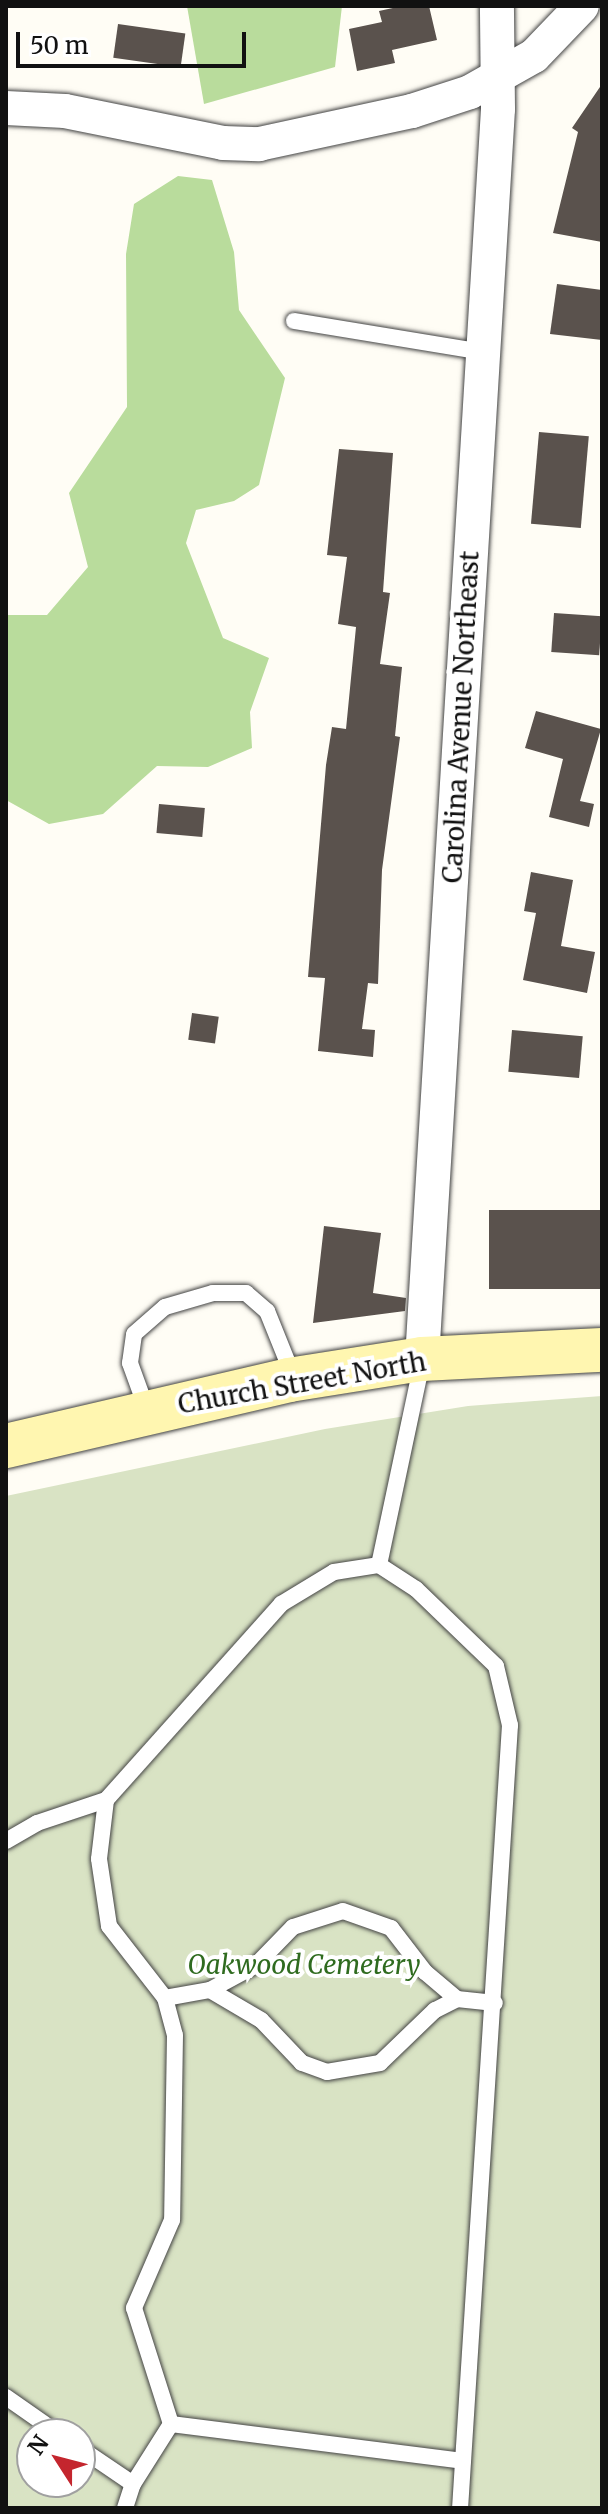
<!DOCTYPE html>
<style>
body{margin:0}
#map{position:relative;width:608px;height:2514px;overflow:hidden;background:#fffdf5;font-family:Merriweather,serif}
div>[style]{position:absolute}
.forest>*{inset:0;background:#b9dc9c}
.cemetery>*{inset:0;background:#d9e3c4}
.building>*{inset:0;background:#5a524d;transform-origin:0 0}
.roads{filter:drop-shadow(0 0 2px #444) drop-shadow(0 0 2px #444)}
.service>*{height:16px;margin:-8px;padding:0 8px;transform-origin:8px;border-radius:8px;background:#fff}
.minor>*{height:34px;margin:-17px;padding:0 17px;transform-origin:17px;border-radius:17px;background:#fff}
.secondary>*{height:44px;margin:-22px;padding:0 22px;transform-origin:22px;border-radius:22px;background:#fff6b0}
span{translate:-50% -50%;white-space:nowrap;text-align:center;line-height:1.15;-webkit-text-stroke:8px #fff;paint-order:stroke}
.street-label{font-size:26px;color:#111}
.park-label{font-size:26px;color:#2f6b1f;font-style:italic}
.frame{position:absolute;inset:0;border:8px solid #111;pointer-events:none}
.north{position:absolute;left:16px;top:2418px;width:80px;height:80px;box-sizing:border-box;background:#fff;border:2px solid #a0a0a0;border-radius:50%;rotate:306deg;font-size:22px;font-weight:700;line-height:32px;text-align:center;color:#111}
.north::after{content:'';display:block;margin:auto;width:28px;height:36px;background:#c4262e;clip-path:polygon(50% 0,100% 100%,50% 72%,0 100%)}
.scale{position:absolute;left:16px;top:32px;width:230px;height:36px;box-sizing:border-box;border:4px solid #111;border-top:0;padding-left:10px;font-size:24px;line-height:28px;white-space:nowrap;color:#111;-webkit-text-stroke:6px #fff;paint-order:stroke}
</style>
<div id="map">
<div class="forest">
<i style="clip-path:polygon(187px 6px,342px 6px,335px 67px,204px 104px)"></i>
<i style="clip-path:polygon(178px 176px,212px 180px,234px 252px,239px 310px,285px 378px,259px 485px,234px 501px,196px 510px,186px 543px,223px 638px,269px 658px,250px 712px,252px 748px,208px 767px,157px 766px,103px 814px,49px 824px,6px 800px,6px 615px,47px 615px,88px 567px,69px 493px,127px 407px,126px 254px,134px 204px)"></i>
</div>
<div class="cemetery">
<i style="clip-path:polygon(evenodd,602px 1396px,602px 2508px,6px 2508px,6px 1496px,325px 1429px,468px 1406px,602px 1396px,32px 2434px,80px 2434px,80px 2482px,32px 2482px,32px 2434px)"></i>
</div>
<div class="building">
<i style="clip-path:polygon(402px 6px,429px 6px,437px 40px,392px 50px,395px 63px,357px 71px,349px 29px,382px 22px,379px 11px)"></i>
<i style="left:118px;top:24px;width:68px;height:34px;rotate:8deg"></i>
<i style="clip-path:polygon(602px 84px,602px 242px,553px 233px,578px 132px,572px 128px)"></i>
<i style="clip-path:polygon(557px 284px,602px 290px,602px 340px,550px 334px)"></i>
<i style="left:539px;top:432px;width:50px;height:92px;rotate:5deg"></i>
<i style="clip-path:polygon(339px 449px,393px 453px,383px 592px,390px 593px,380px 664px,402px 667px,395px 736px,400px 737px,382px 870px,378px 984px,368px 983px,362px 1029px,375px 1030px,373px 1057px,318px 1051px,325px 978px,308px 977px,326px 765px,332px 727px,346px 729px,356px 627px,338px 624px,347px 557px,327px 555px)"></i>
<i style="left:554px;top:613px;width:48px;height:39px;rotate:4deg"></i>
<i style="clip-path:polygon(536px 711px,601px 729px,580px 801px,594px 804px,589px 827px,549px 817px,563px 759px,525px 748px)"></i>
<i style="left:159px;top:804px;width:46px;height:29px;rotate:5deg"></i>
<i style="clip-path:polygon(531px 872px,573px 880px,561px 946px,595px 952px,587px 993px,523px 980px,536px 913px,524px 911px)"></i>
<i style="left:192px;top:1013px;width:27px;height:27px;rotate:8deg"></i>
<i style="left:512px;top:1030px;width:71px;height:42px;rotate:5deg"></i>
<i style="left:602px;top:1210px;width:79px;height:113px;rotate:90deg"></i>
<i style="clip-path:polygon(324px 1226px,381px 1233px,373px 1293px,406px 1298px,405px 1311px,313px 1323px)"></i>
</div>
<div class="roads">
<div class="service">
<i style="left:294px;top:321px;width:192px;rotate:9.3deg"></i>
<i style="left:147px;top:1410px;width:50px;rotate:-109.9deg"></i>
<i style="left:130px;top:1363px;width:29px;rotate:-82deg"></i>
<i style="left:134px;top:1334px;width:41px;rotate:-41.1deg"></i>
<i style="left:165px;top:1307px;width:50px;rotate:-16.3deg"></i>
<i style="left:213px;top:1293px;width:33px"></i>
<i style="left:246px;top:1293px;width:28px;rotate:41deg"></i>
<i style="left:267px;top:1311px;width:72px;rotate:68.1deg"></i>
<i style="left:379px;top:1565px;width:207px;rotate:-78deg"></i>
<i style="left:106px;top:1800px;width:59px;rotate:96.8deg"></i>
<i style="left:99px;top:1859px;width:68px;rotate:81.5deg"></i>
<i style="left:109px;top:1926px;width:91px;rotate:52.1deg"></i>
<i style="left:165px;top:1998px;width:38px;rotate:75deg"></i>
<i style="left:175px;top:2035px;width:185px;rotate:90.9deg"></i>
<i style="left:172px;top:2220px;width:96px;rotate:113.4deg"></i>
<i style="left:134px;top:2308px;width:122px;rotate:72.3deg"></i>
<i style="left:171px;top:2424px;width:294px;rotate:7.2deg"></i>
<i style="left:6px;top:1841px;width:36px;rotate:-30deg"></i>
<i style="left:37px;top:1823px;width:73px;rotate:-18.4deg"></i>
<i style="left:106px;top:1800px;width:263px;rotate:-48.2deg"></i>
<i style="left:281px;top:1604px;width:62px;rotate:-31.1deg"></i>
<i style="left:334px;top:1572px;width:46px;rotate:-8.8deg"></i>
<i style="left:379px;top:1565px;width:44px;rotate:33deg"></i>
<i style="left:416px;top:1589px;width:111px;rotate:43.9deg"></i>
<i style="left:496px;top:1666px;width:61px;rotate:76.7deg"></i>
<i style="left:510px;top:1725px;width:785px;rotate:93.65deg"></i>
<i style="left:343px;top:1911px;width:51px;rotate:19.5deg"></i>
<i style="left:391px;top:1928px;width:56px;rotate:52.3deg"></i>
<i style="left:425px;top:1972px;width:42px;rotate:40.2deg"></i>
<i style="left:457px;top:1999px;width:25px;rotate:153deg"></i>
<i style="left:435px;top:2010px;width:76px;rotate:136.1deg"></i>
<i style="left:380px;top:2063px;width:54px;rotate:170.4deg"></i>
<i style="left:327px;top:2072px;width:27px;rotate:-160deg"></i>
<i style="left:302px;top:2063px;width:59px;rotate:-133.6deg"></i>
<i style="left:261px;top:2020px;width:59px;rotate:-149.5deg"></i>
<i style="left:210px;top:1990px;width:52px;rotate:-28.5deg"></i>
<i style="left:256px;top:1965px;width:53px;rotate:-45.8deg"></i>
<i style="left:293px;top:1927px;width:52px;rotate:-17.7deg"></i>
<i style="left:165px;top:1998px;width:46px;rotate:-10.1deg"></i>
<i style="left:457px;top:1999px;width:38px;rotate:6deg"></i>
<i style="left:6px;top:2397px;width:65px;rotate:34.9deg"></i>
<i style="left:80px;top:2448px;width:64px;rotate:34.2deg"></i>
<i style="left:125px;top:2508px;width:25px;rotate:-72deg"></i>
<i style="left:133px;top:2484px;width:71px;rotate:-57.7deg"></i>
</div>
<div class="minor">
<i style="left:6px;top:108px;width:59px;rotate:2.9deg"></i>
<i style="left:65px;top:111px;width:161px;rotate:11.4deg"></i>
<i style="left:223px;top:143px;width:36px;rotate:2deg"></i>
<i style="left:259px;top:144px;width:157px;rotate:-12.2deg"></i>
<i style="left:412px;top:111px;width:61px;rotate:-18.1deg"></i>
<i style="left:470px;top:92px;width:73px;rotate:-29.4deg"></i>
<i style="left:534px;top:56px;width:69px;rotate:-46.2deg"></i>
<i style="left:422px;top:1359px;width:1252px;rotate:-86.52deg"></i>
<i style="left:498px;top:109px;width:103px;rotate:-90.6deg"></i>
</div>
<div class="secondary">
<i style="left:6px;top:1446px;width:291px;rotate:-13.1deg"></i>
<i style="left:289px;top:1380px;width:135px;rotate:-9deg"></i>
<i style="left:422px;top:1359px;width:180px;rotate:-2.9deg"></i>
</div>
</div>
<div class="street-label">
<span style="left:461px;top:717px;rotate:-87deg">Carolina Avenue Northeast</span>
<span style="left:302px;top:1383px;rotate:-10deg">Church Street North</span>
</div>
<div class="park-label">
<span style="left:304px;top:1965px">Oakwood Cemetery</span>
</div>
<div class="frame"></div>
<div class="north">N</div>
<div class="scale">50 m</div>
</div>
